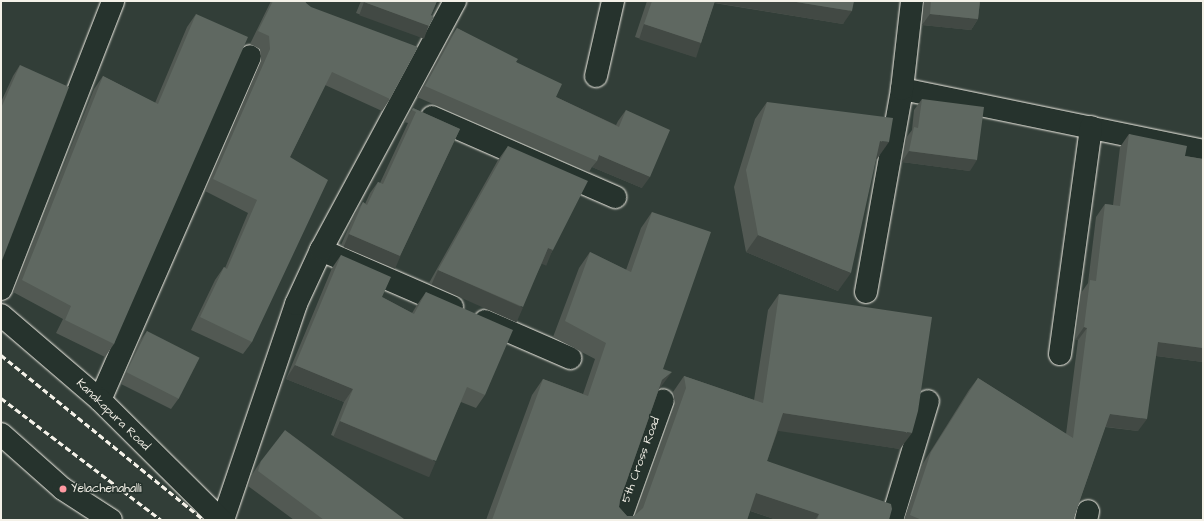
<!DOCTYPE html>
<style>
body{margin:0}
#map{position:relative;width:1204px;height:521px;overflow:hidden;background:#323e38;font-family:"Architects Daughter",sans-serif}
div>[style]{position:absolute}
.roads{filter:drop-shadow(0 0 1px #f4f1e8) drop-shadow(0 0 1px #f4f1e8)}
.minor>*{height:22px;margin:-11px;padding:0 11px;transform-origin:11px;border-radius:11px;background:#26332d}
.trunk>*{height:22px;margin:-11px;padding:0 11px;transform-origin:11px;border-radius:11px;background:#26332d}
.rail>*{height:3px;margin-top:-1.5px;transform-origin:0;background:repeating-linear-gradient(90deg,#f4f1e8 0 6px,transparent 0 9px)}
.wall>*{inset:0;background:#525953}
.shaded-wall>*{inset:0;background:#424944;transform-origin:0 0}
.building>*{inset:0;background:#5f6861;transform-origin:0 0}
.dots>*{width:11px;height:11px;translate:-50% -50%;box-sizing:border-box;border:2px solid #26332d;border-radius:50%}
span{translate:-50% -50%;white-space:nowrap;text-align:center;line-height:1.15;-webkit-text-stroke:3px #26332d;paint-order:stroke}
.street-label{font-size:12px;color:#f4f1e8}
.poi-label{font-size:12px;color:#f4f1e8}
.left{translate:0 -50%;text-align:left}
.frame{position:absolute;inset:0;border:2px solid #f4f1e8;pointer-events:none}
</style>
<div id="map">
<div class="roads">
<div class="minor">
<i style="left:596px;top:76px;width:77px;rotate:-77.2deg"></i>
<i style="left:902px;top:89px;width:307px;rotate:11.6deg"></i>
<i style="left:432px;top:117px;width:200px;rotate:23.6deg"></i>
<i style="left:321px;top:250px;width:143px;rotate:23.5deg"></i>
<i style="left:1px;top:289px;width:309px;rotate:-68.7deg"></i>
<i style="left:866px;top:292px;width:206px;rotate:-79.9deg"></i>
<i style="left:902px;top:89px;width:89px;rotate:-83.5deg"></i>
<i style="left:485px;top:321px;width:93px;rotate:23.5deg"></i>
<i style="left:1060px;top:354px;width:229px;rotate:-82.2deg"></i>
<i style="left:100px;top:400px;width:375px;rotate:-66.4deg"></i>
<i style="left:223px;top:520px;width:228px;rotate:-71.3deg"></i>
<i style="left:296px;top:304px;width:60px;rotate:-65.2deg"></i>
<i style="left:321px;top:250px;width:283px;rotate:-61.7deg"></i>
<i style="left:620px;top:520px;width:127px;rotate:-70.3deg"></i>
<i style="left:892px;top:520px;width:124px;rotate:-73.2deg"></i>
<i style="left:1086px;top:520px;width:9px;rotate:-77deg"></i>
</div>
<div class="trunk">
<i style="left:1px;top:315px;width:130px;rotate:40.6deg"></i>
<i style="left:100px;top:400px;width:170px;rotate:44.8deg"></i>
<i style="left:1px;top:434px;width:83px;rotate:41.6deg"></i>
<i style="left:63px;top:489px;width:57px;rotate:32.9deg"></i>
</div>
</div>
<div class="rail">
<i style="left:1px;top:355px;width:262px;rotate:39.1deg"></i>
<i style="left:1px;top:398px;width:201px;rotate:37.3deg"></i>
</div>
<div class="wall">
<i style="clip-path:polygon(271px 1px,305px 1px,306px 3px,390px 99px,382px 111px,325px 85px,290px 157px,252px 342px,243px 354px,191px 330px,215px 280px,224px 267px,225px 268px,248px 213px,205px 191px,261px 61px,260px 49px,250px 44px)"></i>
<i style="clip-path:polygon(361px 1px,437px 1px,431px 15px,429px 26px,421px 37px,356px 13px)"></i>
<i style="clip-path:polygon(647px 1px,854px 1px,843px 24px,714px 3px,701px 43px,692px 56px,635px 37px)"></i>
<i style="clip-path:polygon(924px 1px,980px 1px,978px 19px,971px 30px,922px 25px)"></i>
<i style="clip-path:polygon(196px 14px,114px 344px,105px 357px,56px 333px,63px 319px,13px 292px,94px 89px,103px 76px,155px 103px,187px 27px)"></i>
<i style="clip-path:polygon(457px 28px,516px 62px,556px 97px,616px 125px,618px 121px,626px 110px,642px 188px,592px 167px,589px 172px,417px 97px,449px 39px)"></i>
<i style="clip-path:polygon(20px 65px,1px 263px,1px 102px,13px 76px)"></i>
<i style="clip-path:polygon(922px 99px,970px 171px,902px 162px,906px 138px,912px 130px,914px 110px)"></i>
<i style="clip-path:polygon(767px 102px,877px 159px,876px 159px,838px 291px,746px 252px,734px 187px,755px 119px)"></i>
<i style="clip-path:polygon(413px 108px,460px 129px,400px 256px,393px 267px,341px 245px,355px 213px,363px 202px,365px 204px,370px 193px,378px 182px,380px 183px,408px 123px,404px 122px)"></i>
<i style="clip-path:polygon(1129px 134px,1185px 156px,1203px 159px,1203px 362px,1156px 356px,1138px 431px,1105px 427px,1073px 520px,904px 520px,922px 465px,969px 390px,978px 378px,1066px 434px,1078px 340px,1075px 340px,1081px 293px,1088px 283px,1096px 217px,1105px 204px,1113px 205px,1120px 147px)"></i>
<i style="clip-path:polygon(508px 146px,553px 250px,544px 264px,542px 263px,514px 320px,429px 283px,498px 160px)"></i>
<i style="clip-path:polygon(652px 212px,663px 369px,660px 388px,659px 389px,620px 500px,619px 507px,627px 516px,634px 516px,635px 515px,675px 404px,673px 392px,684px 376px,754px 400px,768px 310px,779px 294px,900px 449px,778px 430px,767px 461px,889px 520px,777px 520px,750px 511px,747px 520px,486px 520px,532px 395px,543px 379px,583px 394px,595px 359px,553px 337px,579px 268px,590px 252px,626px 270px,641px 228px)"></i>
<i style="clip-path:polygon(341px 255px,382px 297px,412px 313px,417px 305px,426px 292px,485px 395px,476px 408px,461px 402px,427px 474px,331px 435px,344px 402px,286px 379px,332px 268px)"></i>
<i style="clip-path:polygon(147px 331px,179px 398px,171px 409px,121px 384px,139px 342px)"></i>
<i style="clip-path:polygon(261px 461px,404px 520px,294px 520px,248px 486px,251px 476px)"></i>
</div>
<div class="shaded-wall">
<i style="clip-path:polygon(710px 1px,790px 1px,852px 11px,843px 24px,710px 2px)"></i>
<i style="left:364px;top:2px;width:69px;height:14px;rotate:20deg"></i>
<i style="clip-path:polygon(930px 14px,978px 19px,971px 30px,922px 25px)"></i>
<i style="left:644px;top:24px;width:60px;height:16px;rotate:18deg"></i>
<i style="clip-path:polygon(880px 141px,889px 142px,877px 159px,868px 158px)"></i>
<i style="clip-path:polygon(909px 151px,977px 160px,970px 171px,902px 162px)"></i>
<i style="clip-path:polygon(599px 155px,650px 177px,642px 188px,592px 167px,597px 161px)"></i>
<i style="left:349px;top:234px;width:56px;height:14px;rotate:23deg"></i>
<i style="clip-path:polygon(758px 235px,851px 273px,838px 291px,746px 252px)"></i>
<i style="left:548px;top:248px;width:5px;height:17px;rotate:22deg"></i>
<i style="left:438px;top:270px;width:93px;height:16px;rotate:24deg"></i>
<i style="clip-path:polygon(1084px 327px,1087px 328px,1078px 340px,1075px 340px)"></i>
<i style="clip-path:polygon(1158px 342px,1203px 348px,1203px 362px,1149px 355px)"></i>
<i style="clip-path:polygon(295px 365px,353px 389px,344px 402px,286px 379px)"></i>
<i style="clip-path:polygon(672px 372px,660px 388px,651px 396px,662px 380px)"></i>
<i style="clip-path:polygon(783px 413px,912px 433px,900px 449px,772px 430px)"></i>
<i style="clip-path:polygon(1110px 414px,1147px 419px,1138px 431px,1101px 426px)"></i>
<i style="left:340px;top:421px;width:104px;height:17px;rotate:23deg"></i>
<i style="clip-path:polygon(756px 493px,819px 514px,815px 520px,777px 520px,745px 509px)"></i>
</div>
<div class="building">
<i style="clip-path:polygon(273px 1px,305px 1px,306px 3px,311px 7px,418px 47px,390px 99px,332px 72px,290px 157px,328px 180px,252px 342px,200px 317px,224px 267px,227px 269px,257px 200px,213px 179px,270px 49px,269px 36px,258px 31px)"></i>
<i style="clip-path:polygon(364px 1px,437px 1px,431px 15px,434px 17px,429px 26px,364px 2px)"></i>
<i style="clip-path:polygon(652px 1px,715px 1px,701px 43px,644px 24px)"></i>
<i style="clip-path:polygon(790px 1px,854px 1px,852px 11px)"></i>
<i style="clip-path:polygon(931px 1px,980px 1px,978px 19px,930px 14px)"></i>
<i style="clip-path:polygon(196px 14px,248px 37px,114px 344px,65px 320px,71px 306px,22px 280px,103px 76px,158px 104px)"></i>
<i style="clip-path:polygon(457px 28px,518px 59px,516px 62px,562px 84px,556px 97px,619px 127px,626px 110px,670px 130px,650px 177px,599px 155px,597px 161px,425px 86px)"></i>
<i style="clip-path:polygon(20px 65px,69px 87px,1px 263px,1px 108px)"></i>
<i style="clip-path:polygon(922px 99px,984px 107px,977px 160px,909px 151px,914px 127px,918px 128px)"></i>
<i style="clip-path:polygon(767px 102px,893px 118px,889px 142px,880px 141px,851px 273px,758px 235px,746px 170px)"></i>
<i style="clip-path:polygon(413px 108px,460px 129px,400px 256px,349px 234px,363px 202px,367px 205px,378px 182px,383px 184px,416px 112px,412px 110px)"></i>
<i style="clip-path:polygon(1129px 134px,1187px 146px,1185px 156px,1203px 159px,1203px 348px,1158px 342px,1147px 419px,1110px 414px,1073px 520px,922px 520px,910px 515px,931px 452px,978px 378px,1073px 438px,1087px 328px,1084px 327px,1090px 280px,1096px 281px,1105px 204px,1120px 206px)"></i>
<i style="clip-path:polygon(508px 146px,588px 181px,553px 250px,548px 248px,523px 307px,438px 270px)"></i>
<i style="clip-path:polygon(652px 212px,711px 232px,663px 369px,672px 372px,662px 380px,620px 500px,619px 507px,627px 516px,634px 516px,643px 508px,686px 388px,684px 376px,763px 403px,779px 294px,932px 317px,918px 411px,912px 433px,783px 413px,767px 461px,891px 504px,892px 509px,889px 520px,817px 520px,819px 514px,756px 493px,747px 520px,492px 520px,543px 379px,588px 396px,606px 343px,565px 321px,590px 252px,631px 272px)"></i>
<i style="clip-path:polygon(341px 255px,391px 277px,382px 297px,414px 314px,426px 292px,513px 330px,485px 395px,467px 387px,436px 461px,340px 421px,353px 389px,295px 365px)"></i>
<i style="left:147px;top:331px;width:59px;height:46px;rotate:27deg"></i>
<i style="clip-path:polygon(285px 430px,404px 519px,404px 520px,324px 520px,258px 471px,261px 461px)"></i>
</div>
<div class="dots">
<i style="left:63px;top:489px;background:#ff9aa2"></i>
</div>
<div class="street-label">
<span style="left:113px;top:415px;rotate:44deg">Kanakapura Road</span>
<span style="left:641px;top:460px;rotate:-70deg">5th Cross Road</span>
</div>
<div class="poi-label">
<span class="left" style="left:71px;top:489px">Yelachenahalli</span>
</div>
<div class="frame"></div>
</div>
